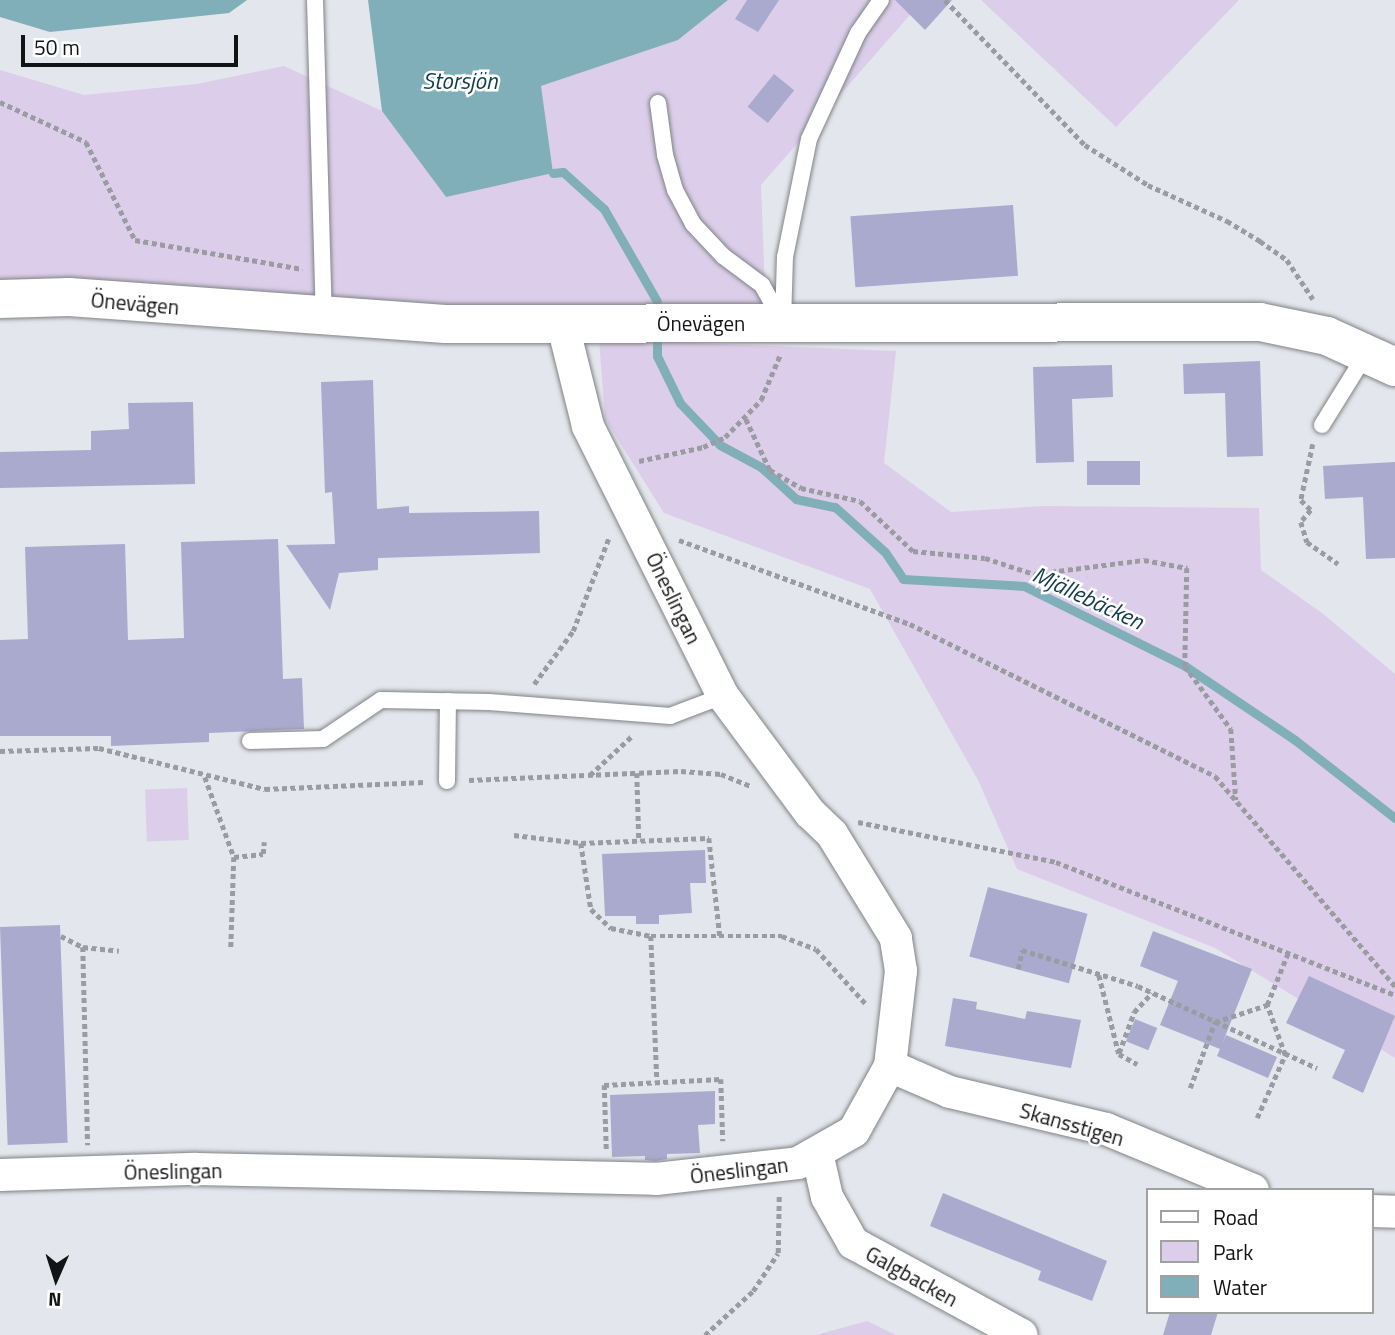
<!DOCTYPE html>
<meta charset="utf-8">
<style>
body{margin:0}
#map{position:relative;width:1395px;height:1335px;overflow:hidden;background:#e3e6ec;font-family:"Titillium Web",sans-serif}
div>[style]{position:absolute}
.green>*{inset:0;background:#dcceea;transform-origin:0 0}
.water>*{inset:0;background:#80afb9}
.stream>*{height:9px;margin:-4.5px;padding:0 4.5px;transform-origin:4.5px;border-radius:4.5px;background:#80afb9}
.building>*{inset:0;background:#a9aace;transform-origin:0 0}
.path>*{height:4.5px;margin-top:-2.25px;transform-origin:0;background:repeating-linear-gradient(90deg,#9a9ca1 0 5px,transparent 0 8.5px)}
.roads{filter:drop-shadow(0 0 2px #808387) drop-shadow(0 0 2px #808387)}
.lane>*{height:16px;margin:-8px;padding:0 8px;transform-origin:8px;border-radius:8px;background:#fff}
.street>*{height:32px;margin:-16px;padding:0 16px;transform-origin:16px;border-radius:16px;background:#fff}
.secondary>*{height:38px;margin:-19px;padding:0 19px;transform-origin:19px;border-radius:19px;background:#fff}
span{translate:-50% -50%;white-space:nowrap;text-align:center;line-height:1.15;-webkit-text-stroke:5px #fff;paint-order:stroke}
.street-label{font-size:21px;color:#121315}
.water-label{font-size:23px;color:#113d46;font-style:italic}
.legend{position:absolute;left:1146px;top:1188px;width:228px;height:126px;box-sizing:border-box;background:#fff;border:2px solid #a0a1a1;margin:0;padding:9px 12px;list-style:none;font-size:21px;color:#121315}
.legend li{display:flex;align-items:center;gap:14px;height:35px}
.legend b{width:35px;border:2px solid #a0a1a1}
.north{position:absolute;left:21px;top:1244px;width:70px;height:70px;-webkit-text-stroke:5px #fff;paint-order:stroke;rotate:183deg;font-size:19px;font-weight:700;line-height:28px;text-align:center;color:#121315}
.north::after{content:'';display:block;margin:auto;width:24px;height:32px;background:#121315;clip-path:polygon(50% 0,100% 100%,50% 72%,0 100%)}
.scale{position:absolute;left:21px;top:35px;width:217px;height:32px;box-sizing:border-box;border:4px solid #121315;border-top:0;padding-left:9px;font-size:21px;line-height:24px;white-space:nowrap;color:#121315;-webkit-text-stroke:5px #fff;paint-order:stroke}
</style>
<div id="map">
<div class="green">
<i style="clip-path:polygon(728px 0,923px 0,761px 185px,766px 317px,562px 315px,0 288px,0 70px,84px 95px,197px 84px,284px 66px,382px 111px,446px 197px,541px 86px,678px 40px)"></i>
<i style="clip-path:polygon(981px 0,1239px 0,1116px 127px)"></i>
<i style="clip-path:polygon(599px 339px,896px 351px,884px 463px,951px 512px,1044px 506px,1259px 508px,1261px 570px,1322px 613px,1395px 674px,1395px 1058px,1215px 948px,1017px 869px,978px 780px,870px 589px,664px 513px,605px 419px)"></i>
<i style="left:187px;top:788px;width:52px;height:42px;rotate:88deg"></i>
<i style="clip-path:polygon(867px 1321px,896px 1335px,816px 1335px)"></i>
</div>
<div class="water">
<i style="clip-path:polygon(0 0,247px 0,229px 13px,50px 32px,0 17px)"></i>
<i style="clip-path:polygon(368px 0,728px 0,678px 40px,541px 86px,553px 173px,446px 197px,382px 111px)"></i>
</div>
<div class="stream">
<i style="left:553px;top:173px;width:10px;rotate:-6deg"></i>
<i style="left:563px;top:172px;width:55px;rotate:42.1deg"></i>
<i style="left:604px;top:209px;width:106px;rotate:60.1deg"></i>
<i style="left:657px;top:339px;width:17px;rotate:90deg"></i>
<i style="left:657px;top:356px;width:52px;rotate:63.9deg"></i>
<i style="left:680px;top:403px;width:58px;rotate:46.4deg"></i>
<i style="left:720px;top:445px;width:47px;rotate:28.2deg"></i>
<i style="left:761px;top:467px;width:47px;rotate:42.4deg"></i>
<i style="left:796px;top:499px;width:40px;rotate:12deg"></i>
<i style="left:835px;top:507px;width:67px;rotate:42deg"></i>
<i style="left:885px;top:552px;width:32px;rotate:56deg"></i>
<i style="left:903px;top:579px;width:121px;rotate:3.3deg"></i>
<i style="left:1024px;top:586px;width:180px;rotate:26.4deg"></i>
<i style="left:1185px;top:666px;width:133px;rotate:33.9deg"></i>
<i style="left:1295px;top:740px;width:127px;rotate:38deg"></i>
</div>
<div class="building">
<i style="clip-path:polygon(747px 0,779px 0,758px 32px,735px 19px)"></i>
<i style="clip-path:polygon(895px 0,952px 0,925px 30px)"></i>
<i style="left:774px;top:74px;width:26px;height:42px;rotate:39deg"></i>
<i style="left:1013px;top:205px;width:71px;height:163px;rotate:86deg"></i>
<i style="clip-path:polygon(1260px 361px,1263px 456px,1227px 457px,1225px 393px,1184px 394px,1183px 364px)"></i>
<i style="clip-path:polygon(1112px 365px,1113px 397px,1072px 399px,1074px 462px,1036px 463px,1033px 367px)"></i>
<i style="clip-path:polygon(373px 380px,377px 509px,409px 506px,409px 513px,539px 511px,540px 553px,378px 558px,378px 570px,339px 573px,330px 610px,286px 545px,335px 544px,332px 492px,325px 493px,321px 382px)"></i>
<i style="clip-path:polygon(193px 402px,195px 484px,0 488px,0 452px,91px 450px,91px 431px,129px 429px,128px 403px)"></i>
<i style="left:1140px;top:461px;width:24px;height:53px;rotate:90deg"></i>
<i style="clip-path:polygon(1395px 462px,1395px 558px,1366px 559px,1363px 497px,1325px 499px,1323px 466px)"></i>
<i style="clip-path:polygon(278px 539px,283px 679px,302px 678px,304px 729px,209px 733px,209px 742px,111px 746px,111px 736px,0 736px,0 640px,28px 639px,25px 547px,125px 544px,128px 640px,184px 638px,181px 542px)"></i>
<i style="clip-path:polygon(705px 850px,706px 883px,690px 883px,692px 913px,659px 915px,659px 924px,636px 924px,636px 916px,605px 916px,602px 854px)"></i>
<i style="left:988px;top:887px;width:103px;height:72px;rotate:15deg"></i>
<i style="left:60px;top:925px;width:218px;height:60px;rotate:88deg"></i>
<i style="clip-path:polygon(1153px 931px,1252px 969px,1222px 1044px,1226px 1035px,1277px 1057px,1268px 1078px,1217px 1056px,1220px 1049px,1160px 1025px,1178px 981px,1140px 966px)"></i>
<i style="clip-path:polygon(1309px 976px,1395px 1016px,1363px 1093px,1332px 1078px,1345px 1050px,1286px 1023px)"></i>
<i style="clip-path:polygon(953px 998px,977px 1002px,976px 1009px,1025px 1019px,1027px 1011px,1081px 1020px,1071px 1068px,945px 1046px)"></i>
<i style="left:1135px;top:1019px;width:24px;height:24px;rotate:22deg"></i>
<i style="clip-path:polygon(715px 1091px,715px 1124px,698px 1125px,700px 1153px,667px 1154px,667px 1159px,655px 1161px,645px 1160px,645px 1156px,612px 1157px,610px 1095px)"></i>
<i style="clip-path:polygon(943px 1193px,1107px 1261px,1092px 1301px,1038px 1280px,1041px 1271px,930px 1226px)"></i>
<i style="clip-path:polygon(1170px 1312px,1218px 1312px,1211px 1335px,1163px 1335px)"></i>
</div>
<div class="path">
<i style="left:945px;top:0;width:202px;rotate:46deg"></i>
<i style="left:1085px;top:145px;width:75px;rotate:32.4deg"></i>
<i style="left:1148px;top:185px;width:87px;rotate:24.5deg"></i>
<i style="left:1227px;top:221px;width:39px;rotate:31deg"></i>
<i style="left:1260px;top:241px;width:33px;rotate:35deg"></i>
<i style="left:1287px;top:260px;width:47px;rotate:56.3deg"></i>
<i style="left:0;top:102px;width:95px;rotate:24.9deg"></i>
<i style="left:86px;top:142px;width:110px;rotate:63.4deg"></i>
<i style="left:135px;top:240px;width:170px;rotate:9.8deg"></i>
<i style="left:746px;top:419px;width:56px;rotate:64.8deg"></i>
<i style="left:770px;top:470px;width:36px;rotate:30deg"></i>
<i style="left:801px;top:488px;width:60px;rotate:12.4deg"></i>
<i style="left:860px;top:501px;width:73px;rotate:43.3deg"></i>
<i style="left:913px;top:551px;width:72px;rotate:5.6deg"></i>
<i style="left:985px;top:558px;width:52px;rotate:18.1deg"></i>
<i style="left:1034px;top:574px;width:111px;rotate:-7.3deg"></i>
<i style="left:1144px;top:560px;width:44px;rotate:10.5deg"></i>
<i style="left:1187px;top:568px;width:98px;rotate:91.2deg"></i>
<i style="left:1185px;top:666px;width:78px;rotate:53.9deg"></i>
<i style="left:1231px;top:729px;width:71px;rotate:86deg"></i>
<i style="left:1313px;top:444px;width:57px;rotate:102.1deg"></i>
<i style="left:1301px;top:500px;width:14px;rotate:45deg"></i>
<i style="left:1311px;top:510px;width:16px;rotate:130deg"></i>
<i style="left:1301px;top:522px;width:21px;rotate:73deg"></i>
<i style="left:1307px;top:542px;width:38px;rotate:35deg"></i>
<i style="left:639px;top:461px;width:66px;rotate:-12.3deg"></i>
<i style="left:703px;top:447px;width:24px;rotate:-24deg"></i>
<i style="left:725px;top:437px;width:52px;rotate:-45.8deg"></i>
<i style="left:761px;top:400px;width:49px;rotate:-67.1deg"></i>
<i style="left:679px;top:540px;width:246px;rotate:20deg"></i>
<i style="left:910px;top:624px;width:341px;rotate:26.5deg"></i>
<i style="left:1215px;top:776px;width:277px;rotate:49.4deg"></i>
<i style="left:534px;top:684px;width:66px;rotate:-53.7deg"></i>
<i style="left:573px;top:631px;width:101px;rotate:-69deg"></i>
<i style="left:0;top:751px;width:99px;rotate:-1.7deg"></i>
<i style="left:99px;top:748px;width:171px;rotate:13.9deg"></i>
<i style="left:265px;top:789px;width:160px;rotate:-2.5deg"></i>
<i style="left:637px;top:773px;width:68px;rotate:88.3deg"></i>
<i style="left:590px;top:775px;width:57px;rotate:-42.9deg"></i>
<i style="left:205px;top:777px;width:85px;rotate:70.1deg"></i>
<i style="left:234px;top:857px;width:91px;rotate:91.9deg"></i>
<i style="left:469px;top:780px;width:212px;rotate:-2.4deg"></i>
<i style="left:681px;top:771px;width:40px;rotate:4.3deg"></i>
<i style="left:721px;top:774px;width:32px;rotate:22deg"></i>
<i style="left:858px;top:822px;width:202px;rotate:11.4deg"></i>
<i style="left:1056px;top:862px;width:364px;rotate:21.4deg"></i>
<i style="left:514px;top:835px;width:67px;rotate:6.8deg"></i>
<i style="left:581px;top:843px;width:128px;rotate:-2.2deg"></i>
<i style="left:709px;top:838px;width:99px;rotate:83.6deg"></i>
<i style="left:581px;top:843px;width:67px;rotate:81.4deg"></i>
<i style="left:591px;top:909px;width:28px;rotate:44deg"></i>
<i style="left:611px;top:928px;width:41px;rotate:11.3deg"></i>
<i style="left:651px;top:936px;width:131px"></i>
<i style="left:782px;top:936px;width:36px;rotate:21deg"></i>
<i style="left:816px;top:949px;width:76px;rotate:47.7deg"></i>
<i style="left:234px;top:857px;width:29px;rotate:-6deg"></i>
<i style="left:263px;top:854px;width:12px;rotate:-85deg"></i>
<i style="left:61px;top:936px;width:25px;rotate:27deg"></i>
<i style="left:83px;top:947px;width:36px;rotate:6deg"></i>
<i style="left:651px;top:936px;width:146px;rotate:87.6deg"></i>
<i style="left:83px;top:947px;width:198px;rotate:88.6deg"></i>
<i style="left:1018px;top:969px;width:19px;rotate:-78deg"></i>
<i style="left:1022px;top:950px;width:121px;rotate:17.2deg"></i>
<i style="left:1138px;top:986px;width:197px;rotate:24.6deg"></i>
<i style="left:1099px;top:975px;width:81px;rotate:75.8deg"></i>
<i style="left:1119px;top:1054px;width:21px;rotate:29deg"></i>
<i style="left:1119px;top:1053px;width:44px;rotate:-69.9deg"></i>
<i style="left:1134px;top:1012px;width:26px;rotate:-47deg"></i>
<i style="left:1190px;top:1088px;width:71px;rotate:-69.3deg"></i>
<i style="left:1215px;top:1022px;width:55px;rotate:-18.1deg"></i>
<i style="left:1257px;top:1118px;width:69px;rotate:-66deg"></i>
<i style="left:1285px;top:1055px;width:53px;rotate:-109.8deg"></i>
<i style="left:1267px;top:1005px;width:56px;rotate:-68deg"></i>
<i style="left:606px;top:1149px;width:64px;rotate:-91.8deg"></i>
<i style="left:604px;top:1085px;width:117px;rotate:-2.9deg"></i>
<i style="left:721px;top:1079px;width:62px;rotate:88.2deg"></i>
<i style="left:705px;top:1335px;width:65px;rotate:-42.5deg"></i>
<i style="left:753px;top:1291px;width:45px;rotate:-56.7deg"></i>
<i style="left:778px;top:1253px;width:58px;rotate:-89deg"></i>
</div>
<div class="roads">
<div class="lane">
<i style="left:315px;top:0;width:317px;rotate:88.4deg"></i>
<i style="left:658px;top:103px;width:52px;rotate:82.3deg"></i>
<i style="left:665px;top:155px;width:36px;rotate:74deg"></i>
<i style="left:675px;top:190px;width:38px;rotate:62deg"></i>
<i style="left:693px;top:224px;width:44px;rotate:46.8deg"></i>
<i style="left:723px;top:256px;width:49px;rotate:36.6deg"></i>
<i style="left:762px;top:285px;width:41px;rotate:60.9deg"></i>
<i style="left:783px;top:323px;width:66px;rotate:-88.3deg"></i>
<i style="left:785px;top:257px;width:120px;rotate:-78.5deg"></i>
<i style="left:809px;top:139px;width:117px;rotate:-65.2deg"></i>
<i style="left:858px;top:33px;width:40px;rotate:-55.1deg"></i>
<i style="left:1322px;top:425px;width:84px;rotate:-58.2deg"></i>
<i style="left:250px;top:741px;width:73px;rotate:-1.6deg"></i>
<i style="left:323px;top:739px;width:70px;rotate:-33.9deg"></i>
<i style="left:381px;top:700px;width:108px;rotate:1.1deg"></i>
<i style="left:489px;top:702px;width:182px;rotate:4.4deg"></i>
<i style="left:670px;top:716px;width:57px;rotate:-20.7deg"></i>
<i style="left:447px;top:781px;width:80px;rotate:-89.3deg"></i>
</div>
<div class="street">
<i style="left:890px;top:1066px;width:65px;rotate:23.4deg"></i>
<i style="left:950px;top:1092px;width:160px;rotate:13.3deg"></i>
<i style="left:1106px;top:1129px;width:159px;rotate:22.5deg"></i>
<i style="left:817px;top:1153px;width:45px;rotate:77.2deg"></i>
<i style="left:827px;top:1197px;width:53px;rotate:60.5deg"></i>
<i style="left:853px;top:1243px;width:192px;rotate:28.6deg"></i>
<i style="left:0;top:1175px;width:196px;rotate:-1.8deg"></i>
<i style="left:196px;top:1169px;width:460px;rotate:1.2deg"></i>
<i style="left:656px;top:1179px;width:143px;rotate:-6.4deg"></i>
<i style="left:798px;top:1163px;width:64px;rotate:-29.7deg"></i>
<i style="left:854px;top:1131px;width:74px;rotate:-61deg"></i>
<i style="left:890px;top:1066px;width:96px;rotate:-83.4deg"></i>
<i style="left:901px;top:971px;width:33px;rotate:-99deg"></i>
<i style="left:896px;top:938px;width:122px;rotate:-121.6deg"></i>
<i style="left:832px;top:834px;width:30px;rotate:-136deg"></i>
<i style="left:810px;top:813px;width:146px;rotate:-126.6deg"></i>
<i style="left:723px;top:696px;width:302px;rotate:-116.6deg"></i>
<i style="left:588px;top:426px;width:107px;rotate:-104deg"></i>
<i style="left:1372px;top:1211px;width:23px;rotate:2deg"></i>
</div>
<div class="secondary">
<i style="left:0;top:299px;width:69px;rotate:-1.7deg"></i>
<i style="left:69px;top:297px;width:377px;rotate:4.1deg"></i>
<i style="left:445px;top:324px;width:815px;rotate:-0.14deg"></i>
<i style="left:1260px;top:322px;width:68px;rotate:11.8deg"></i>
<i style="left:1327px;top:336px;width:75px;rotate:24.5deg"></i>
</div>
</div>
<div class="street-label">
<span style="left:135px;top:303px;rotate:5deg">Önevägen</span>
<span style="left:701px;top:323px">Önevägen</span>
<span style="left:674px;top:598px;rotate:64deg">Öneslingan</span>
<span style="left:1072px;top:1124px;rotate:16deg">Skansstigen</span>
<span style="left:739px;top:1170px;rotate:-7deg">Öneslingan</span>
<span style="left:173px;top:1171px;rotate:-1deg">Öneslingan</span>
<span style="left:912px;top:1276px;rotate:29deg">Galgbacken</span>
</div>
<div class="water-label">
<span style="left:460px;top:81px">Storsjön</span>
<span style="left:1088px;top:598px;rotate:25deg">Mjällebäcken</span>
</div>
<ul class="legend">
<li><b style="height:9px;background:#fff"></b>Road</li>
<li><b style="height:19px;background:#dcceea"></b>Park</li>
<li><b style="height:19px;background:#80afb9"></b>Water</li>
</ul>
<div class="north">N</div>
<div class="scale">50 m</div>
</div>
